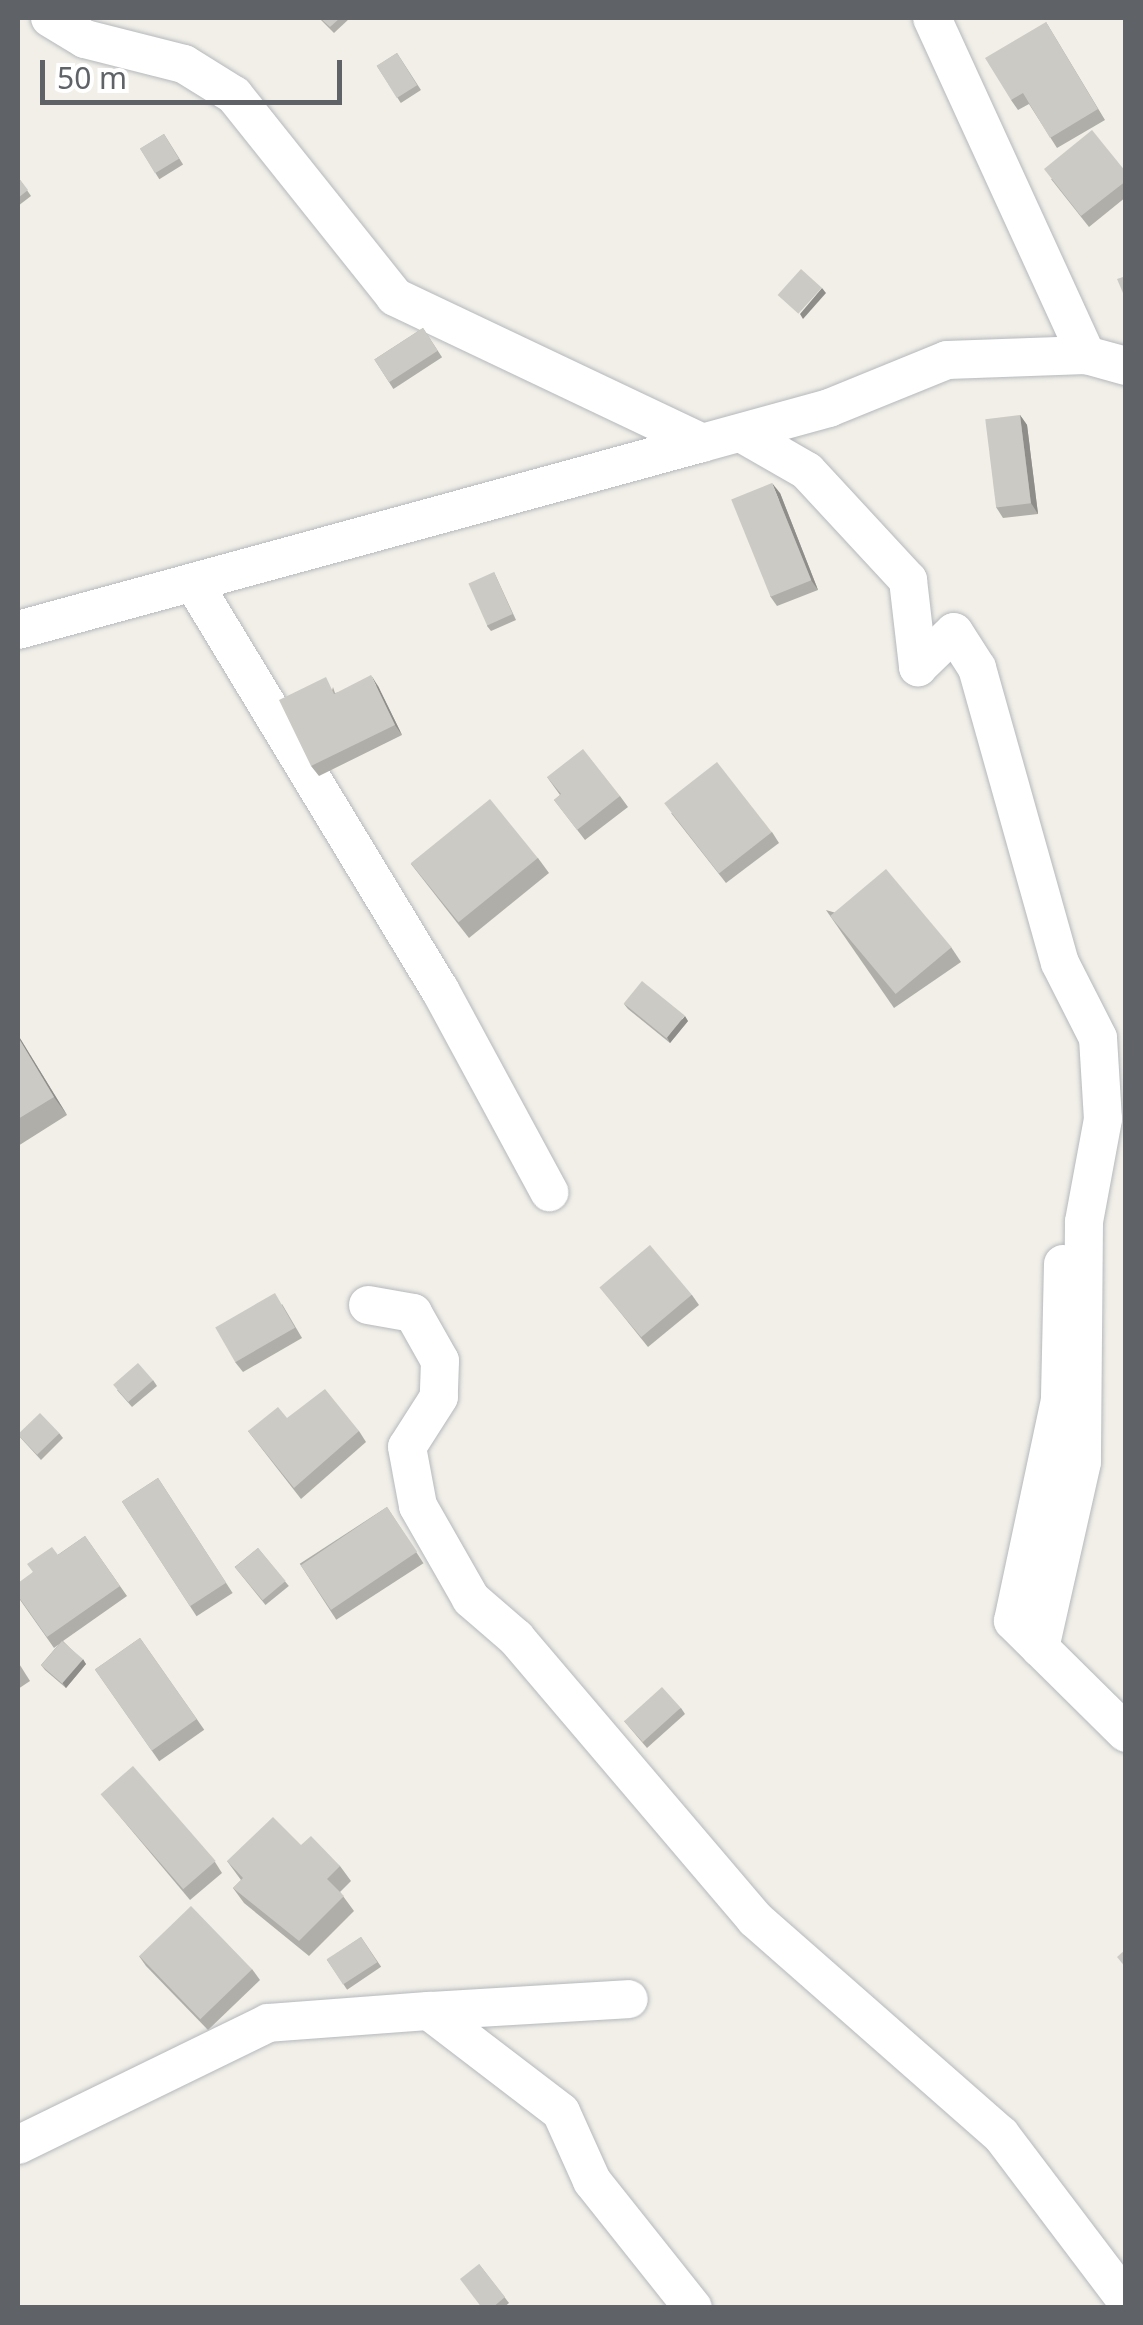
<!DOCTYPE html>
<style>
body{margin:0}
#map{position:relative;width:1143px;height:2325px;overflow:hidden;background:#f1efe8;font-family:"Noto Sans",sans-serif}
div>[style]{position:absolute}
.roads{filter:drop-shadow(0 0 2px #b5b8bc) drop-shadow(0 0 2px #b5b8bc)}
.minor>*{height:38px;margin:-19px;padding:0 19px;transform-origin:19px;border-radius:19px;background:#fff}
.wall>*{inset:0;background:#afaea9;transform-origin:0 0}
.shaded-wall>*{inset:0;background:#8f8d8a}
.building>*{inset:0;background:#cccac5;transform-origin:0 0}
span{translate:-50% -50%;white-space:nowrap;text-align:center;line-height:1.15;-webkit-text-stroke:8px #fff;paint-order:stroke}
.frame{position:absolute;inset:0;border:20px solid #5f6368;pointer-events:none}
.scale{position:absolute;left:40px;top:60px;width:302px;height:45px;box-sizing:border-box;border:5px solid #5f6368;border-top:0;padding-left:12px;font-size:30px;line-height:35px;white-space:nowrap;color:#5f6368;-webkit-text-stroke:8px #fff;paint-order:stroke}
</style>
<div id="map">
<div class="roads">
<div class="minor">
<i style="left:50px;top:18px;width:41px;rotate:31deg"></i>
<i style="left:85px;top:39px;width:102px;rotate:14.2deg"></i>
<i style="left:184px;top:64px;width:59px;rotate:31.8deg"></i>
<i style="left:234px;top:95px;width:258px;rotate:51.4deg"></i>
<i style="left:395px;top:297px;width:340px;rotate:25.4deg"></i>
<i style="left:702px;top:443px;width:132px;rotate:-15.4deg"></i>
<i style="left:829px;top:408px;width:127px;rotate:-22.1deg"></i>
<i style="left:947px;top:360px;width:139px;rotate:-2.1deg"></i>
<i style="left:1086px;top:355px;width:41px;rotate:15.4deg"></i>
<i style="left:932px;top:18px;width:371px;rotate:65.4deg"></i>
<i style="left:741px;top:433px;width:76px;rotate:29.9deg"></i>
<i style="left:807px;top:471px;width:149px;rotate:47.2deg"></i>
<i style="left:908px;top:580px;width:88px;rotate:83.4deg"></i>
<i style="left:194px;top:584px;width:475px;rotate:58.8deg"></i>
<i style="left:440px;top:990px;width:230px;rotate:61.6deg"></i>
<i style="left:18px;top:630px;width:709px;rotate:-15.29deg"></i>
<i style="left:918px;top:667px;width:50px;rotate:-44.2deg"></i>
<i style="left:954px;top:632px;width:43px;rotate:57.4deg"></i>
<i style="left:977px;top:668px;width:306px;rotate:74.3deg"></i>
<i style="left:1060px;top:963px;width:84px;rotate:63.1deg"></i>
<i style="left:1098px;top:1038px;width:81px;rotate:86.5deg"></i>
<i style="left:1103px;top:1119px;width:105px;rotate:100.5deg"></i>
<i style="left:1084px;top:1222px;width:240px;rotate:90.5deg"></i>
<i style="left:1082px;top:1462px;width:191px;rotate:102.7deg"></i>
<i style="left:1063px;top:1264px;width:136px;rotate:91.3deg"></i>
<i style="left:1060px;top:1400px;width:226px;rotate:102deg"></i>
<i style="left:1013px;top:1621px;width:159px;rotate:44.7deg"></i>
<i style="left:368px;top:1305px;width:46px;rotate:10.1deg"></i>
<i style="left:413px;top:1313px;width:55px;rotate:60.6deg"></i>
<i style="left:440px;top:1361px;width:36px;rotate:92deg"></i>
<i style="left:439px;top:1397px;width:59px;rotate:122.6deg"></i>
<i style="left:407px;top:1447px;width:60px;rotate:79.4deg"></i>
<i style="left:418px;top:1506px;width:107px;rotate:60.3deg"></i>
<i style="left:471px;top:1599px;width:60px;rotate:40.9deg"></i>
<i style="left:516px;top:1638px;width:369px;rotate:49.6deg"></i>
<i style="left:755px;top:1919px;width:327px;rotate:41.3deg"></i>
<i style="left:1001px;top:2135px;width:207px;rotate:52.9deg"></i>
<i style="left:429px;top:2011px;width:200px;rotate:-3.4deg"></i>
<i style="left:18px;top:2145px;width:278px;rotate:-26deg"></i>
<i style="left:268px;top:2023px;width:161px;rotate:-4.3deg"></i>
<i style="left:429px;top:2011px;width:166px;rotate:37.4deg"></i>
<i style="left:561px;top:2112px;width:76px;rotate:65.8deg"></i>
<i style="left:592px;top:2181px;width:162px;rotate:51.5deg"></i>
</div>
</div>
<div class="wall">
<i style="clip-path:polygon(319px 18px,350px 18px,334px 33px)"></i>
<i style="clip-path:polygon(1046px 22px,1105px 120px,1057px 148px,1029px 104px,1018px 110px,1011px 100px)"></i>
<i style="left:397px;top:53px;width:44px;height:24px;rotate:57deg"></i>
<i style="left:164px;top:134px;width:36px;height:28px;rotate:58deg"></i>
<i style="clip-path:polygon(1126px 172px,1126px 197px,1089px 227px,1051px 179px)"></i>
<i style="clip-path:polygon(18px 177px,31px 196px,18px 206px)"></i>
<i style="left:423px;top:328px;width:35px;height:58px;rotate:57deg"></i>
<i style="clip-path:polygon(1020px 415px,1027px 425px,1038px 514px,1003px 518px,996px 507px)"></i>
<i style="clip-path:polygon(780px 493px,818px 590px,777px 606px,770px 596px)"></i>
<i style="clip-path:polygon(494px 572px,516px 620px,491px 631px,487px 626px)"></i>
<i style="clip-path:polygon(378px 686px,402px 735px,319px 776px,311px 766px,333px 687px,335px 693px)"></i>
<i style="clip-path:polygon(547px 777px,620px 796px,628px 807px,585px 840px,554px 800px,560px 795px)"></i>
<i style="clip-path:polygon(671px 813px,772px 832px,779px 843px,726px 883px)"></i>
<i style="clip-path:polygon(538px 858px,549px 873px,469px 938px,411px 864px)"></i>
<i style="clip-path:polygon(826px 910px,951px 947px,961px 962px,894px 1008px)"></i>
<i style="clip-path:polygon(624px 1004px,688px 1021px,670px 1043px,628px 1009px)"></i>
<i style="clip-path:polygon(18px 1035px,67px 1115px,18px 1146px)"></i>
<i style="clip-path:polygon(603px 1291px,692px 1295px,699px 1305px,648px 1347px)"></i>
<i style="clip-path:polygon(282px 1304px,302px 1338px,243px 1372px,235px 1362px)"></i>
<i style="clip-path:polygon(153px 1380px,157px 1386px,132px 1407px,117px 1390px)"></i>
<i style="clip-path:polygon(287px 1418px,359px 1431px,366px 1442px,301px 1499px,248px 1431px)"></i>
<i style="clip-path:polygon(59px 1433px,63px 1438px,41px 1460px,18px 1435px)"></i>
<i style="left:158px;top:1478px;width:137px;height:43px;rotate:57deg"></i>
<i style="left:387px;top:1507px;width:67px;height:104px;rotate:57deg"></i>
<i style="clip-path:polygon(85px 1536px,127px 1596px,63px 1641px,86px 1664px,66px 1688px,45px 1670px,41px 1665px,59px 1644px,54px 1648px,18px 1597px,33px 1572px)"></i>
<i style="left:258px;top:1548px;width:49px;height:30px;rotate:51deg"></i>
<i style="left:140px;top:1638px;width:112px;height:55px;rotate:55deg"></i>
<i style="clip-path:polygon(18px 1662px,30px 1681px,18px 1689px)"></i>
<i style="clip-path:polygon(681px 1708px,685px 1714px,647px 1748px,624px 1721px)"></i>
<i style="clip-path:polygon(101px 1794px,215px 1862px,222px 1873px,190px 1900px)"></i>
<i style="clip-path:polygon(301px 1845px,340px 1866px,351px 1881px,340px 1892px,354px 1911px,309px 1956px,244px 1903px,233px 1888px,241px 1880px,227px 1861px)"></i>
<i style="left:361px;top:1937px;width:36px;height:41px;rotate:56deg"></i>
<i style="clip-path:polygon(139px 1956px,252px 1969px,260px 1980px,208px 2030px,146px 1966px)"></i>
<i style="clip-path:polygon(479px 2264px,509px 2303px,503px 2308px,481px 2308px)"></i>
</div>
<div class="shaded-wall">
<i style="clip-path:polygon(822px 288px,826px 293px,803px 319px,800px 314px)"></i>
<i style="clip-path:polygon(1020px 415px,1027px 425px,1038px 514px,1031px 503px)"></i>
<i style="clip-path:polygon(772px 483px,780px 493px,818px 590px,811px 580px)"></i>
<i style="clip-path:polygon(371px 675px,378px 686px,402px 735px,395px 725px)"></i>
<i style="clip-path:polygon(685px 1016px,688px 1021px,670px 1043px,667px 1037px)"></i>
<i style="clip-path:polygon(18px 1035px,67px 1115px,54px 1097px,18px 1037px)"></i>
<i style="clip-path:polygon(83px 1659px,86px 1664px,66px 1688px,62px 1682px)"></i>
</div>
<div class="building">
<i style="clip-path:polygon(320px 18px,340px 18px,330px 27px)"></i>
<i style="clip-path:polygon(1046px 22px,1098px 109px,1050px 138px,1023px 93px,1011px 100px,985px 58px)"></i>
<i style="left:397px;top:53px;width:38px;height:24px;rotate:58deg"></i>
<i style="clip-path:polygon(1092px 130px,1126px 172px,1126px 181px,1081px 216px,1044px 169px)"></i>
<i style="left:164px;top:134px;width:29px;height:28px;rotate:59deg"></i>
<i style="clip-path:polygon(18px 177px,28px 190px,18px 198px)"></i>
<i style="left:801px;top:269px;width:28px;height:35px;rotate:42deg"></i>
<i style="clip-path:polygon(1126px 276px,1126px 300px,1117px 279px)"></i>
<i style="left:423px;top:328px;width:27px;height:58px;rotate:57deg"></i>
<i style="left:1020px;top:415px;width:89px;height:35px;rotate:83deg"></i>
<i style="left:772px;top:483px;width:105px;height:44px;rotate:68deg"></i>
<i style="left:494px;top:572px;width:46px;height:28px;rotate:66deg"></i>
<i style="clip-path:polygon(371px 675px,395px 725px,311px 766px,279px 700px,326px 677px,334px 694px)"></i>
<i style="clip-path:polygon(583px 749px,620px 796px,577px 830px,554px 800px,561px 794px,547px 777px)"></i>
<i style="left:717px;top:762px;width:89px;height:67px;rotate:52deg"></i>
<i style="left:490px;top:799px;width:76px;height:102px;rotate:51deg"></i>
<i style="left:886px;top:869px;width:102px;height:73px;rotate:50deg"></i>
<i style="left:642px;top:981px;width:55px;height:29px;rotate:39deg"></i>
<i style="clip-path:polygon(18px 1037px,54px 1097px,18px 1119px)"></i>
<i style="left:650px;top:1245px;width:65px;height:66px;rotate:50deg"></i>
<i style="left:275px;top:1293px;width:40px;height:69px;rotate:60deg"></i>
<i style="left:138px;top:1363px;width:23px;height:33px;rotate:49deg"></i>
<i style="clip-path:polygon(325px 1389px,359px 1431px,294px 1488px,248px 1431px,278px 1407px,287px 1418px)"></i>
<i style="left:40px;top:1413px;width:28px;height:31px;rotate:46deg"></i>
<i style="left:158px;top:1478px;width:125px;height:43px;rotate:57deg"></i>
<i style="left:387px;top:1507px;width:54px;height:104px;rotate:56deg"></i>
<i style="clip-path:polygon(85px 1536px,120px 1586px,47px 1637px,18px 1596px,18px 1583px,33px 1572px,27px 1564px,52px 1547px,58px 1555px)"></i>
<i style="left:258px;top:1548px;width:43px;height:30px;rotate:50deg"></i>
<i style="left:140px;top:1638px;width:99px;height:55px;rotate:55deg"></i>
<i style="left:62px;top:1641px;width:28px;height:32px;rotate:41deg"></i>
<i style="left:662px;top:1687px;width:28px;height:51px;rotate:48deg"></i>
<i style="left:133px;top:1766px;width:126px;height:43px;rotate:49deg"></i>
<i style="clip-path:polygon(273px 1817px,301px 1845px,311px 1836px,340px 1866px,327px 1879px,344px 1896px,299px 1941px,233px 1888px,243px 1878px,227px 1861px)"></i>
<i style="left:191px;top:1906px;width:88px;height:72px;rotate:46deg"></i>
<i style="left:361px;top:1937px;width:30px;height:41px;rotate:57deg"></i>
<i style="clip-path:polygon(1126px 1949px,1126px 1968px,1117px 1957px)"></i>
<i style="clip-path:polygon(479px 2264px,505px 2297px,492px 2308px,482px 2308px,460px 2279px)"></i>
</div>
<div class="frame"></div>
<div class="scale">50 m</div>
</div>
